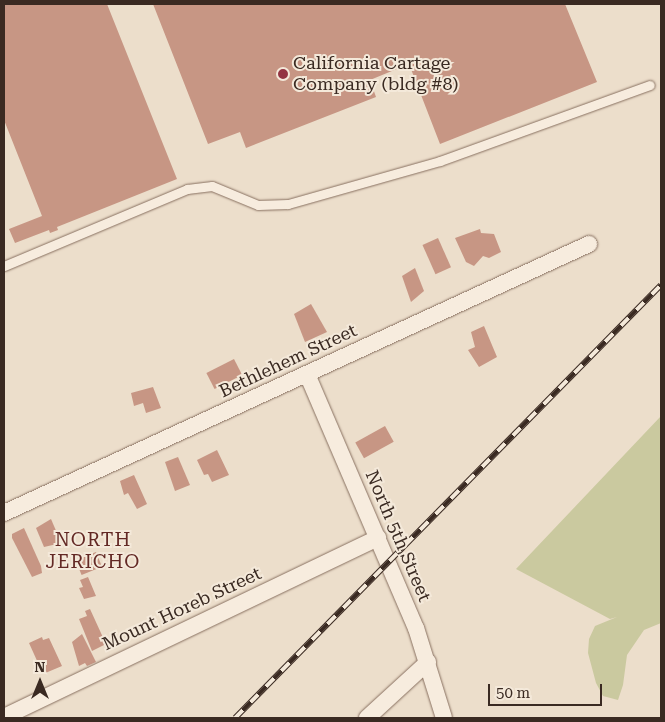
<!DOCTYPE html>
<style>
body{margin:0}
#map{position:relative;width:665px;height:722px;overflow:hidden;background:#ecdecb;font-family:"Roboto Serif",serif}
div>[style]{position:absolute}
.green>*{inset:0;background:#cac99f}
.building>*{inset:0;background:#c79684;transform-origin:0 0}
.roads{filter:drop-shadow(0 0 1px #887060) drop-shadow(0 0 1px #887060)}
.lane>*{height:9px;margin:-4.5px;padding:0 4.5px;transform-origin:4.5px;border-radius:4.5px;background:#f7ecde}
.street>*{height:16px;margin:-8px;padding:0 8px;transform-origin:8px;border-radius:8px;background:#f7ecde}
.rail>*{height:5.5px;margin-top:-2.75px;transform-origin:0;background:repeating-linear-gradient(90deg,#f4e9da 0 11px,#3a2a22 0 22px);box-sizing:border-box;border-block:1px solid #3a2a22}
.dots>*{width:14px;height:14px;translate:-50% -50%;box-sizing:border-box;border:2px solid #f4e9da;border-radius:50%}
span{translate:-50% -50%;white-space:nowrap;text-align:center;line-height:1.15;-webkit-text-stroke:4px #f4e9da;paint-order:stroke}
.poi-label{font-size:18px;color:#3a2a22}
.left{translate:0 -50%;text-align:left}
.street-label{font-size:18px;color:#3a2a22}
.neighbourhood-label{font-size:19px;color:#632925;letter-spacing:1px}
.frame{position:absolute;inset:0;border:5px solid #3a2a22;pointer-events:none}
.north{position:absolute;left:15px;top:657px;width:50px;height:50px;-webkit-text-stroke:4px #f4e9da;paint-order:stroke;rotate:0deg;font-size:14px;font-weight:700;line-height:20px;text-align:center;color:#3a2a22}
.north::after{content:'';display:block;margin:auto;width:18px;height:22px;background:#3a2a22;clip-path:polygon(50% 0,100% 100%,50% 72%,0 100%)}
.scale{position:absolute;left:488px;top:684px;width:114px;height:22px;box-sizing:border-box;border:2px solid #3a2a22;border-top:0;padding-left:6px;font-size:15px;line-height:18px;white-space:nowrap;color:#3a2a22;-webkit-text-stroke:4px #f4e9da;paint-order:stroke}
</style>
<div id="map">
<div class="green">
<i style="clip-path:polygon(661px 416px,661px 623px,644px 630px,627px 655px,623px 685px,618px 700px,603px 696px,596px 683px,588px 653px,589px 639px,595px 626px,617px 617px,610px 619px,516px 569px)"></i>
</div>
<div class="building">
<i style="clip-path:polygon(4px 4px,107px 4px,177px 179px,57px 227px,58px 230px,50px 233px,49px 230px,15px 243px,9px 229px,42px 216px,4px 120px)"></i>
<i style="clip-path:polygon(153px 4px,565px 4px,597px 82px,440px 144px,409px 64px,370px 80px,376px 97px,246px 148px,240px 132px,208px 144px)"></i>
<i style="clip-path:polygon(480px 229px,481px 233px,494px 234px,501px 252px,489px 258px,483px 256px,474px 266px,466px 262px,455px 238px)"></i>
<i style="left:438px;top:238px;width:32px;height:17px;rotate:66deg"></i>
<i style="clip-path:polygon(415px 268px,424px 291px,411px 302px,402px 276px)"></i>
<i style="clip-path:polygon(311px 304px,327px 332px,305px 342px,294px 314px)"></i>
<i style="clip-path:polygon(484px 326px,497px 357px,479px 367px,468px 350px,475px 347px,471px 332px)"></i>
<i style="left:234px;top:359px;width:18px;height:31px;rotate:63deg"></i>
<i style="clip-path:polygon(153px 387px,161px 408px,146px 413px,143px 403px,134px 406px,131px 393px)"></i>
<i style="left:385px;top:426px;width:18px;height:34px;rotate:61deg"></i>
<i style="clip-path:polygon(217px 450px,229px 475px,212px 482px,208px 474px,204px 475px,197px 460px)"></i>
<i style="clip-path:polygon(178px 457px,190px 485px,175px 491px,165px 462px)"></i>
<i style="clip-path:polygon(134px 475px,147px 504px,137px 509px,128px 493px,124px 495px,120px 481px)"></i>
<i style="clip-path:polygon(51px 519px,60px 540px,57px 544px,44px 547px,36px 528px)"></i>
<i style="clip-path:polygon(24px 528px,41px 566px,42px 573px,32px 577px,12px 538px,12px 534px)"></i>
<i style="left:96px;top:552px;width:16px;height:22px;rotate:68deg"></i>
<i style="clip-path:polygon(88px 577px,96px 596px,84px 599px,79px 588px,83px 587px,80px 580px)"></i>
<i style="clip-path:polygon(90px 609px,106px 644px,92px 651px,79px 619px,87px 616px,85px 611px)"></i>
<i style="clip-path:polygon(82px 634px,96px 662px,87px 666px,85px 663px,79px 666px,72px 642px)"></i>
<i style="clip-path:polygon(42px 637px,43px 640px,49px 638px,62px 666px,43px 674px,29px 643px)"></i>
</div>
<div class="roads">
<div class="lane">
<i style="left:4px;top:266px;width:199px;rotate:-22.8deg"></i>
<i style="left:187px;top:189px;width:25px;rotate:-7deg"></i>
<i style="left:212px;top:186px;width:50px;rotate:22.4deg"></i>
<i style="left:258px;top:205px;width:30px;rotate:-2deg"></i>
<i style="left:288px;top:204px;width:158px;rotate:-15.8deg"></i>
<i style="left:440px;top:161px;width:223px;rotate:-19.9deg"></i>
</div>
<div class="street">
<i style="left:307px;top:374px;width:276px;rotate:66.8deg"></i>
<i style="left:416px;top:628px;width:94px;rotate:72.7deg"></i>
<i style="left:4px;top:513px;width:644px;rotate:-24.69deg"></i>
<i style="left:4px;top:717px;width:415px;rotate:-25.6deg"></i>
<i style="left:367px;top:718px;width:83px;rotate:-42.6deg"></i>
</div>
</div>
<div class="rail">
<i style="left:235px;top:718px;width:607px;rotate:-45.47deg"></i>
</div>
<div class="dots">
<i style="left:283px;top:74px;background:#933442"></i>
</div>
<div class="poi-label">
<span class="left" style="left:293px;top:74px">California Cartage<br>Company (bldg #8)</span>
</div>
<div class="street-label">
<span style="left:288px;top:361px;rotate:-25deg">Bethlehem Street</span>
<span style="left:398px;top:536px;rotate:67deg">North 5th Street</span>
<span style="left:182px;top:609px;rotate:-25deg">Mount Horeb Street</span>
</div>
<div class="neighbourhood-label">
<span style="left:93px;top:551px">NORTH<br>JERICHO</span>
</div>
<div class="frame"></div>
<div class="north">N</div>
<div class="scale">50 m</div>
</div>
